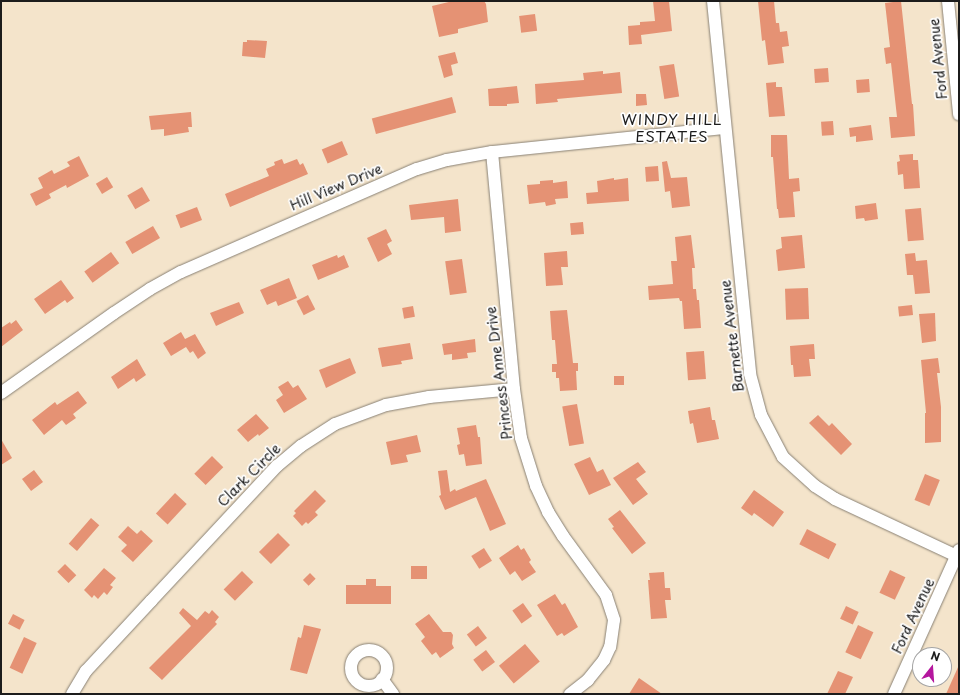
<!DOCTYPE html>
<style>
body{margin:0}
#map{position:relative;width:960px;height:695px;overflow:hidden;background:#f4e4cb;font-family:"Playpen Sans",sans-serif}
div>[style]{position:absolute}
.building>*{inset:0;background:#e59274;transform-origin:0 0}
.roads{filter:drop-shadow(0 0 1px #888074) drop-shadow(0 0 1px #888074)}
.minor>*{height:12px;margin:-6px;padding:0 6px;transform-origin:6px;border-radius:6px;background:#fff}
.minor>.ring{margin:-6px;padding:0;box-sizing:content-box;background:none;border:12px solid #fff;border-radius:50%}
span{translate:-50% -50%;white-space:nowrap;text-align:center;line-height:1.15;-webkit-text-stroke:3.5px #fff;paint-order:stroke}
.street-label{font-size:14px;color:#1c1c1c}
.neighbourhood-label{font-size:15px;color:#1c1c1c;letter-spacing:1px}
.frame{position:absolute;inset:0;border:2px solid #1c1c1c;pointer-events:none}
.north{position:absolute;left:912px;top:647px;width:40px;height:40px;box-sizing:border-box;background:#fff;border:1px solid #a4a4a4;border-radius:50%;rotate:17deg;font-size:11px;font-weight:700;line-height:16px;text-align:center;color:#1c1c1c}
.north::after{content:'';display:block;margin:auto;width:14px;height:18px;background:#b5179e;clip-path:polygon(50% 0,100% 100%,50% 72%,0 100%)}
</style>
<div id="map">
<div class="building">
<i style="clip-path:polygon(453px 1px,484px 1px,486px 4px,488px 22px,458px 29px,458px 33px,439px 37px,432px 6px)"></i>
<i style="clip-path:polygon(653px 1px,669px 1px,672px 31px,641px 35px,642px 44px,629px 45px,628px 26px,640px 25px,640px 22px,655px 21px)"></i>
<i style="clip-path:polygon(758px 1px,774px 1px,776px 23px,779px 23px,780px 32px,787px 31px,789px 46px,782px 47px,784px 63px,768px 65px,765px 40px,762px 41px)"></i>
<i style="clip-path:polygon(901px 1px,912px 104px,913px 104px,915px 136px,891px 138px,889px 117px,897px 117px,891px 63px,886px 64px,884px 48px,890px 47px,885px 3px)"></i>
<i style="left:535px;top:14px;width:17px;height:16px;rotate:83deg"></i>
<i style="clip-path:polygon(247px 40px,267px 41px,265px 58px,242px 56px,243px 42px,247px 42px)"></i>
<i style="clip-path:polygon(455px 52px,458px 63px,451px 65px,453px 75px,444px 78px,438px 56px)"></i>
<i style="left:674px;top:64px;width:33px;height:15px;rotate:81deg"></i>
<i style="left:828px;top:68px;width:14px;height:14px;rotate:86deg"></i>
<i style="clip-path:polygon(603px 71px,603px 74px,620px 72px,622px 93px,557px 99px,558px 102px,536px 104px,535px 84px,584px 80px,583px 73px)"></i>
<i style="left:869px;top:79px;width:13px;height:13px;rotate:86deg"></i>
<i style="clip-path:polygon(776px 82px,776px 87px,782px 87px,785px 116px,769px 117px,766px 83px)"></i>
<i style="clip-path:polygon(517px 86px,519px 103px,507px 104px,507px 106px,489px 106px,488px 89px)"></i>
<i style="clip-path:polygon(636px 94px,646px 94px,647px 105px,636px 106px)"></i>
<i style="left:452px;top:97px;width:16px;height:83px;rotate:75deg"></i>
<i style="clip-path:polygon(191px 112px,192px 127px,188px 127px,189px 132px,164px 136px,164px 129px,151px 130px,149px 116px)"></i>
<i style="left:833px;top:121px;width:14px;height:12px;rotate:86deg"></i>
<i style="clip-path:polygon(871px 125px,873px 140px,856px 142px,856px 136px,850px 137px,849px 128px)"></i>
<i style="clip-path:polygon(771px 135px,787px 135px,789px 179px,799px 178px,800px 191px,793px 192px,795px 217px,779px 218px,778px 209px,777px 209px,773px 157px,771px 157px)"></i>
<i style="left:342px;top:141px;width:15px;height:22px;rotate:67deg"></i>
<i style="clip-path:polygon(913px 154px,913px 160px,918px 160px,920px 188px,904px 189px,903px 174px,898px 175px,897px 162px,900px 161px,899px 155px)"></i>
<i style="clip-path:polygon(79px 156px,89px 176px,67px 188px,66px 185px,49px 194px,51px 198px,36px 206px,30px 194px,43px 188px,38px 178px,52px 170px,54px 174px,70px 166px,67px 162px)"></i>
<i style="clip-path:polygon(282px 159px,284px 164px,297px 159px,300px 165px,303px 163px,308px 174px,230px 207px,225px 194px,269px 176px,266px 169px,275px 165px,274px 162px)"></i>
<i style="clip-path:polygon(667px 161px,671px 178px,687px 177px,690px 206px,672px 208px,670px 191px,665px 192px,662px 162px)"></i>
<i style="left:658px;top:166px;width:15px;height:13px;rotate:86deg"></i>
<i style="left:107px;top:177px;width:12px;height:13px;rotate:59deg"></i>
<i style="clip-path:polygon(614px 178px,614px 180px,628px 178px,629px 201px,587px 204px,586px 193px,598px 192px,597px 181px)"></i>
<i style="clip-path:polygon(553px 180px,553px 183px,567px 181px,568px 198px,555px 199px,556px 204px,546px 206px,545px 202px,529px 204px,527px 185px,540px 184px,540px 181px)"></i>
<i style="left:142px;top:187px;width:16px;height:17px;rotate:60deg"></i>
<i style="clip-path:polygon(458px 199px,461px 231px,445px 233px,444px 217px,411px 220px,409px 205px)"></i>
<i style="clip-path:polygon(876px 203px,878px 219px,865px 221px,864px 218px,856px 219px,855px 206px)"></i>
<i style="left:197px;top:207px;width:14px;height:23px;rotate:69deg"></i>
<i style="left:921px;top:208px;width:32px;height:16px;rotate:85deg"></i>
<i style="left:583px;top:222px;width:12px;height:13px;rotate:85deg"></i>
<i style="left:153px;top:226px;width:14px;height:32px;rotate:60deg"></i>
<i style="clip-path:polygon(386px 229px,392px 241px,387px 244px,392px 254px,378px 262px,367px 238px)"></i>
<i style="clip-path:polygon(691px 235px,695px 268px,692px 268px,693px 289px,696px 289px,697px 300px,699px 300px,701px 328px,684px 329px,682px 301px,680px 301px,679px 298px,649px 300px,648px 286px,673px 284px,671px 261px,677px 261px,675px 237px)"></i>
<i style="clip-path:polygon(802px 235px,805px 268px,778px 271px,776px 250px,782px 248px,781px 237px)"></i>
<i style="clip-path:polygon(567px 251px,568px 267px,561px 267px,563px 285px,546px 286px,544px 253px)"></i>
<i style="left:111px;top:252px;width:14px;height:33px;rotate:54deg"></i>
<i style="clip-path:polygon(915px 253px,916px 261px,927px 260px,930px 293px,915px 294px,913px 275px,907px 275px,905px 254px)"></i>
<i style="clip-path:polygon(337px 255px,338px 258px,344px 255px,349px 267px,318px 280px,312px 265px)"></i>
<i style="left:462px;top:259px;width:34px;height:17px;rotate:82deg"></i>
<i style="clip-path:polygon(289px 278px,297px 298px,278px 306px,276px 301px,267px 305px,260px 290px)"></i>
<i style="clip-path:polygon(61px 280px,74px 298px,67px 303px,65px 300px,45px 314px,34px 299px)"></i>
<i style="left:808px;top:288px;width:31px;height:23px;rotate:88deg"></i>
<i style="left:308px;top:295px;width:16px;height:13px;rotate:63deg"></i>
<i style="clip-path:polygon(239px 302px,244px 313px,216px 326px,210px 313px)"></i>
<i style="left:912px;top:305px;width:10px;height:14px;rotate:84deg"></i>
<i style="left:413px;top:306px;width:11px;height:11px;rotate:80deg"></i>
<i style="clip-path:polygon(567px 310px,573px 363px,578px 363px,578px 371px,576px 371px,577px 390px,560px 391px,559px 378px,556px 378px,556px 372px,552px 372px,552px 364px,557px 364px,555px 340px,552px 340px,550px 311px)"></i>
<i style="clip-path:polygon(935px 313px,936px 341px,922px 343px,919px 314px)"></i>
<i style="clip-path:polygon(16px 320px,23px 330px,1px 347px,1px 328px,10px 322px,11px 324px)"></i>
<i style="clip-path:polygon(181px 332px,185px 339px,195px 334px,206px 353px,198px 359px,193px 351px,190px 353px,186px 347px,171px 356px,163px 343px)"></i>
<i style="clip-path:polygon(475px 339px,476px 352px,467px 353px,468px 358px,452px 360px,452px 354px,444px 355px,442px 344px)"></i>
<i style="clip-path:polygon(410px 343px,413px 359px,401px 361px,402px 364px,382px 367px,378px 348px)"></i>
<i style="clip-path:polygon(814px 344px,815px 359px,809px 359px,811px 376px,794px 377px,793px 365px,791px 365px,790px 346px)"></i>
<i style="left:704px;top:351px;width:28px;height:18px;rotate:86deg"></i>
<i style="clip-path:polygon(350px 358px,356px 373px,326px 388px,319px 370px)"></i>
<i style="clip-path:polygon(938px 358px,940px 373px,937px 373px,941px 407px,941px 442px,925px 443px,925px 413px,926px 413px,921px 360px)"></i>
<i style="clip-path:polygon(137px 359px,146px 375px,136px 382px,134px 378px,118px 389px,111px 377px)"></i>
<i style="left:614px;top:376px;width:10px;height:9px"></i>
<i style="clip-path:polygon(288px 381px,293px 388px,298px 385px,307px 399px,284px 413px,276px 400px,283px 395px,278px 387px)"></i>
<i style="clip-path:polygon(78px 391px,87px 403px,73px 414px,76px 418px,66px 425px,62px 420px,44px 435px,32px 420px,55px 402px,57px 405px)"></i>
<i style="left:577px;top:404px;width:40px;height:15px;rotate:80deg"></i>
<i style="clip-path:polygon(710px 407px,712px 420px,715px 420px,719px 439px,697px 443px,693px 423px,690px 424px,688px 411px)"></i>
<i style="clip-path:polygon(256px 414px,269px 428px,259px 436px,258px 434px,248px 442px,237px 430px)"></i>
<i style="clip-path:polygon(818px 415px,829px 426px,832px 423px,852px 444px,841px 455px,809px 423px)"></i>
<i style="clip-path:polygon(476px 425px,478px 437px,480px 437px,482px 464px,466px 466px,464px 454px,459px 455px,457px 445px,460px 444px,457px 428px)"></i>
<i style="clip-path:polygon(417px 435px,421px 452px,406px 455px,408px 462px,391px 465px,386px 442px)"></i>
<i style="clip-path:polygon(1px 439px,12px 458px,1px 465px)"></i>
<i style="left:212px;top:456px;width:16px;height:25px;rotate:45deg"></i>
<i style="clip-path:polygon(590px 457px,597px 472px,603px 469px,611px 485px,589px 495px,574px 464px)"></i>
<i style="clip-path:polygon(638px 462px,646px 472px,636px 479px,648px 494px,633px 505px,613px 478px)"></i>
<i style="left:34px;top:470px;width:15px;height:15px;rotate:53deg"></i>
<i style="clip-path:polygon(447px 470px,450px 492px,455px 489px,456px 491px,486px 479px,506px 524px,490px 531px,476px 497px,445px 510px,439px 496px,441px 495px,438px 471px)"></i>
<i style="left:925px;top:474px;width:16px;height:28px;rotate:22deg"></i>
<i style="clip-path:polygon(315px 490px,326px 501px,315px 512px,318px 515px,308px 524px,306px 522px,302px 526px,293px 516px,296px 513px,294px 511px)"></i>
<i style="clip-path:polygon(754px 490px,784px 512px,773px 527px,754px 513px,752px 516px,741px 508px)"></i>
<i style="left:175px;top:493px;width:16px;height:28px;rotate:43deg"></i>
<i style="clip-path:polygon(620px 510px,646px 543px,632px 554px,612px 528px,614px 527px,608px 519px)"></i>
<i style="left:91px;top:518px;width:11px;height:34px;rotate:41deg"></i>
<i style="clip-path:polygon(128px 526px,137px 534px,141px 530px,153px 541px,133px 562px,121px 551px,127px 545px,118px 537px)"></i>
<i style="left:807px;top:529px;width:33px;height:17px;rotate:27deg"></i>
<i style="left:278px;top:533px;width:17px;height:27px;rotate:45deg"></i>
<i style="clip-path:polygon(518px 545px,521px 550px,524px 548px,531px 560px,529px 562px,536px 572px,522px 581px,515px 571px,510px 575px,499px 558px)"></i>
<i style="left:484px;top:548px;width:15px;height:15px;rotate:58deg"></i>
<i style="left:65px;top:564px;width:16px;height:11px;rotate:45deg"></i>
<i style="left:411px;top:566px;width:16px;height:13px"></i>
<i style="clip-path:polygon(104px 568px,116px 578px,110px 585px,113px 587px,107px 595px,104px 592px,98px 599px,94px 595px,92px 598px,84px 590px)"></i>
<i style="left:890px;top:570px;width:17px;height:25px;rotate:25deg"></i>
<i style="left:242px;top:571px;width:16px;height:26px;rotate:45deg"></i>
<i style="clip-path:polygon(664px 572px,665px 588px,670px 588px,671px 600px,665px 600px,667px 618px,651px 619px,648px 580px,650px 580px,649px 573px)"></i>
<i style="left:310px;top:573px;width:8px;height:10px;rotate:45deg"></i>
<i style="clip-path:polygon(366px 579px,376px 579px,376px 586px,391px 586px,391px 604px,346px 604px,346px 585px,366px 585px)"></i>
<i style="clip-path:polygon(555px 594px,562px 605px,565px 603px,578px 627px,564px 636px,562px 633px,557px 636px,537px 605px)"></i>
<i style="left:523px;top:603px;width:16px;height:13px;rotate:55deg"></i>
<i style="left:846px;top:606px;width:14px;height:14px;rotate:25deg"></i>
<i style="clip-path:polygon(183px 608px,197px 620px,205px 611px,209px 614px,212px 610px,219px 617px,215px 622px,217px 624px,162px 680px,149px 668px,191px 626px,179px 613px)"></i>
<i style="left:13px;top:614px;width:13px;height:11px;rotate:27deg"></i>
<i style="clip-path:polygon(429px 614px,443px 632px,451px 632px,453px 635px,452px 644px,454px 648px,440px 658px,436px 652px,432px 655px,421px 641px,425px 637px,415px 624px)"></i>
<i style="clip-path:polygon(304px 625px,321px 629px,307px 674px,290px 670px,298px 637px,301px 638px)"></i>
<i style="left:858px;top:625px;width:17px;height:30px;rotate:25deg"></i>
<i style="left:478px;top:626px;width:15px;height:14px;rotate:53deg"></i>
<i style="left:24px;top:637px;width:14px;height:34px;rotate:25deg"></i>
<i style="left:525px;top:644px;width:23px;height:34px;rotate:50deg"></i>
<i style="left:486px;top:650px;width:15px;height:16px;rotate:53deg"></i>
<i style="clip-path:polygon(959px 665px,959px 694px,946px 694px)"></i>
<i style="clip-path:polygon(838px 671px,853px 677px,845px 694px,827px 694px)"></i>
<i style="clip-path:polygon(639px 678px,662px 694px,629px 694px)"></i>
</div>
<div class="roads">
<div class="minor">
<i style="left:713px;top:1px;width:375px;rotate:84.3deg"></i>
<i style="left:750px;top:374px;width:42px;rotate:75deg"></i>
<i style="left:761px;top:415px;width:47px;rotate:62.4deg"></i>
<i style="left:783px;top:457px;width:43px;rotate:42.2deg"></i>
<i style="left:815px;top:486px;width:24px;rotate:33deg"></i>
<i style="left:835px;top:499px;width:137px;rotate:25.1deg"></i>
<i style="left:948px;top:1px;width:114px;rotate:84.4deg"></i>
<i style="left:492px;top:152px;width:238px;rotate:84.7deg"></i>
<i style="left:514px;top:389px;width:49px;rotate:81.9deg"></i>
<i style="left:521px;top:438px;width:50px;rotate:72.6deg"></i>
<i style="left:536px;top:486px;width:29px;rotate:65deg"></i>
<i style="left:548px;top:512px;width:28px;rotate:58deg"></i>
<i style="left:563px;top:536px;width:73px;rotate:53.9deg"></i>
<i style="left:606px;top:595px;width:26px;rotate:72deg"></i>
<i style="left:614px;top:620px;width:27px;rotate:98deg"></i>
<i style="left:610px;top:647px;width:14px;rotate:115deg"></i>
<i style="left:604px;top:660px;width:26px;rotate:129deg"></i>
<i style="left:588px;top:680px;width:23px;rotate:142deg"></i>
<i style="left:1px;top:393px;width:138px;rotate:-35.3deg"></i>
<i style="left:114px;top:313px;width:43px;rotate:-33.7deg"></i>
<i style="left:150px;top:289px;width:35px;rotate:-29deg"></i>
<i style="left:181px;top:272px;width:257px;rotate:-23.6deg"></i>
<i style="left:417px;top:169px;width:31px;rotate:-17deg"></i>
<i style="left:447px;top:160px;width:46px;rotate:-10.1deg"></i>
<i style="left:492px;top:152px;width:234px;rotate:-5.9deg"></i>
<i class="ring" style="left:351px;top:650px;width:24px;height:24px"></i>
<i style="left:382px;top:679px;width:19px;rotate:54deg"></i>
<i style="left:72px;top:694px;width:27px;rotate:-59deg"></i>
<i style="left:86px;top:671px;width:96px;rotate:-47.1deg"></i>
<i style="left:151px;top:601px;width:185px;rotate:-47deg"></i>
<i style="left:277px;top:466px;width:31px;rotate:-40deg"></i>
<i style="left:301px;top:446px;width:40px;rotate:-32.9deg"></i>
<i style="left:335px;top:424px;width:54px;rotate:-20.4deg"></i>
<i style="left:386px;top:405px;width:44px;rotate:-10.5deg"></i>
<i style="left:429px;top:397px;width:85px;rotate:-5.4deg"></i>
<i style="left:894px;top:694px;width:158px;rotate:-65.7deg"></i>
</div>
</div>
<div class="street-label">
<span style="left:938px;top:59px;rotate:-96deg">Ford Avenue</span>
<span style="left:336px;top:187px;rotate:-23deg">Hill View Drive</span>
<span style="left:732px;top:336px;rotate:-97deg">Barnette Avenue</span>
<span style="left:499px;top:373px;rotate:-97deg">Princess Anne Drive</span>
<span style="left:249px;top:475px;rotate:-45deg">Clark Circle</span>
<span style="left:913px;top:616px;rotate:-65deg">Ford Avenue</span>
</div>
<div class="neighbourhood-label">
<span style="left:672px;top:127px">WINDY HILL<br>ESTATES</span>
</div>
<div class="frame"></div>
<div class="north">N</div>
</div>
